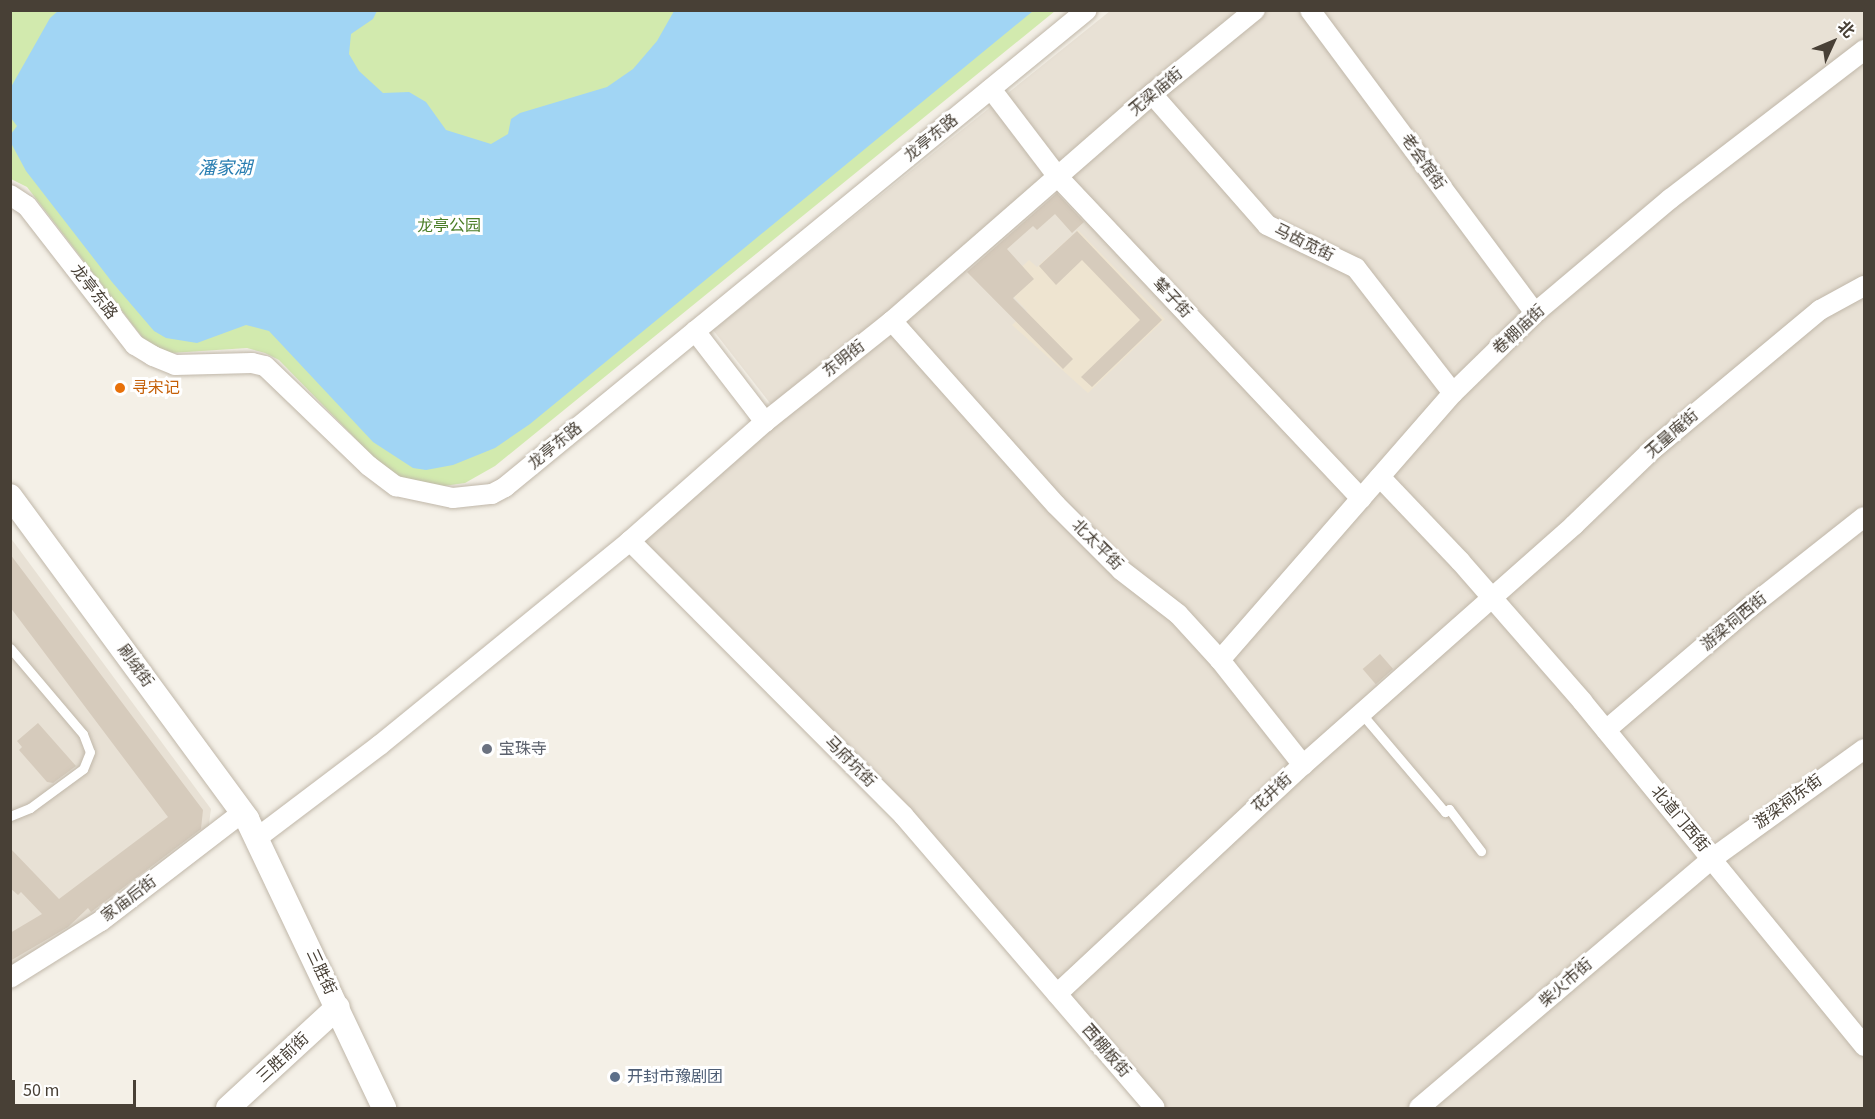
<!DOCTYPE html>
<meta charset="utf-8">
<style>
body{margin:0}
#map{position:relative;width:1875px;height:1119px;overflow:hidden;background:#f4f0e7;font-family:"Source Sans 3","Noto Sans SC",sans-serif}
div>[style]{position:absolute}
.residential>*{inset:0;background:#e8e1d5}
.education>*{inset:0;background:#eee4d0}
.green>*{inset:0;background:#d2eaae}
.water>*{inset:0;background:#a1d5f4}
.building>*{inset:0;background:#d6cbbc;transform-origin:0 0}
.roads{filter:drop-shadow(0 0 2px #c0b7a9) drop-shadow(0 0 2px #c0b7a9)}
.service>*{height:9px;margin:-4.5px;padding:0 4.5px;transform-origin:4.5px;border-radius:4.5px;background:#fff}
.minor>*{height:20px;margin:-10px;padding:0 10px;transform-origin:10px;border-radius:10px;background:#fff}
.tertiary>*{height:24px;margin:-12px;padding:0 12px;transform-origin:12px;border-radius:12px;background:#fff}
.dots>*{width:16px;height:16px;translate:-50% -50%;box-sizing:border-box;border:3px solid #fff;border-radius:50%}
span{translate:-50% -50%;white-space:nowrap;text-align:center;line-height:1.15;-webkit-text-stroke:6px #fff;paint-order:stroke}
.street-label{font-size:16px;color:#484036}
.park-label{font-size:16px;color:#4a7d26}
.food-label{font-size:16px;color:#c56008}
.left{translate:0 -50%;text-align:left}
.worship-label{font-size:16px;color:#5b616d}
.service-label{font-size:16px;color:#4e5e75}
.water-label{font-size:18px;color:#287db1;font-style:italic}
.frame{position:absolute;inset:0;border:12px solid #484036;pointer-events:none}
.north{position:absolute;left:1803px;top:12px;width:60px;height:60px;-webkit-text-stroke:4px #fff;paint-order:stroke;rotate:46deg;font-size:16px;font-weight:700;line-height:24px;text-align:center;color:#484036}
.north::after{content:'';display:block;margin:auto;width:21px;height:27px;background:#484036;clip-path:polygon(50% 0,100% 100%,50% 72%,0 100%)}
.scale{position:absolute;left:12px;top:1080px;width:124px;height:27px;box-sizing:border-box;border:3px solid #484036;border-top:0;padding-left:8px;font-size:18px;line-height:21px;white-space:nowrap;color:#484036;-webkit-text-stroke:4px #fff;paint-order:stroke}
</style>
<div id="map">
<div class="residential">
<i style="clip-path:polygon(1110px 11px,1864px 11px,1864px 1108px,1148px 1108px,935px 856px,635px 549px,780px 416px,713px 330px)"></i>
<i style="clip-path:polygon(10px 537px,211px 809px,208px 831px,85px 921px,11px 966px)"></i>
</div>
<div class="education">
<i style="clip-path:polygon(1078px 230px,1165px 319px,1088px 393px,1012px 325px,1027px 311px,1003px 285px,1029px 260px,1037px 267px)"></i>
</div>
<div class="green">
<i style="clip-path:polygon(11px 11px,1055px 11px,495px 466px,465px 483px,437px 487px,408px 484px,389px 473px,279px 360px,265px 353px,247px 348px,171px 353px,146px 342px,27px 187px,11px 179px)"></i>
</div>
<div class="water">
<i style="clip-path:polygon(58px 11px,377px 11px,373px 19px,351px 34px,349px 54px,359px 71px,383px 93px,409px 92px,426px 102px,446px 130px,491px 144px,508px 134px,511px 119px,520px 113px,607px 87px,633px 69px,657px 41px,674px 11px,1033px 11px,530px 424px,495px 448px,453px 465px,426px 470px,413px 468px,373px 442px,269px 331px,246px 325px,197px 343px,166px 338px,154px 331px,112px 282px,26px 171px,11px 143px,11px 134px,17px 126px,11px 118px,11px 87px,50px 18px)"></i>
</div>
<div class="building">
<i style="clip-path:polygon(1057px 193px,1084px 222px,1072px 233px,1055px 214px,1037px 230px,1033px 226px,1007px 249px,1034px 279px,1013px 298px,1073px 359px,1063px 369px,967px 272px)"></i>
<i style="clip-path:polygon(1077px 231px,1162px 320px,1092px 387px,1081px 377px,1140px 320px,1082px 260px,1056px 285px,1039px 266px)"></i>
<i style="clip-path:polygon(10px 554px,203px 810px,201px 829px,91px 912px,88px 908px,68px 927px,10px 961px,10px 933px,42px 914px,21px 892px,18px 895px,10px 888px,10px 848px,59px 899px,168px 817px,10px 607px)"></i>
<i style="left:1380px;top:654px;width:20px;height:23px;rotate:49deg"></i>
<i style="clip-path:polygon(38px 723px,76px 766px,53px 783px,47px 782px,19px 750px,22px 747px,17px 741px)"></i>
</div>
<div class="roads">
<div class="service">
<i style="left:10px;top:648px;width:113px;rotate:49.7deg"></i>
<i style="left:83px;top:734px;width:19px;rotate:69deg"></i>
<i style="left:90px;top:752px;width:18px;rotate:112deg"></i>
<i style="left:83px;top:769px;width:66px;rotate:143.7deg"></i>
<i style="left:30px;top:808px;width:22px;rotate:158deg"></i>
<i style="left:1361px;top:713px;width:130px;rotate:49.7deg"></i>
<i style="left:1445px;top:812px;width:5px;rotate:-37deg"></i>
<i style="left:1449px;top:809px;width:53px;rotate:52.7deg"></i>
</div>
<div class="minor">
<i style="left:1310px;top:10px;width:377px;rotate:53.4deg"></i>
<i style="left:991px;top:89px;width:111px;rotate:52.7deg"></i>
<i style="left:1058px;top:177px;width:442px;rotate:46.7deg"></i>
<i style="left:1152px;top:94px;width:174px;rotate:48.7deg"></i>
<i style="left:1267px;top:225px;width:99px;rotate:25.8deg"></i>
<i style="left:1356px;top:268px;width:158px;rotate:52.2deg"></i>
<i style="left:10px;top:195px;width:20px;rotate:33deg"></i>
<i style="left:27px;top:206px;width:176px;rotate:52.2deg"></i>
<i style="left:135px;top:345px;width:21px;rotate:31deg"></i>
<i style="left:153px;top:356px;width:24px;rotate:22deg"></i>
<i style="left:175px;top:365px;width:77px;rotate:-1.5deg"></i>
<i style="left:252px;top:363px;width:13px;rotate:13deg"></i>
<i style="left:265px;top:366px;width:144px;rotate:43.9deg"></i>
<i style="left:369px;top:466px;width:34px;rotate:37deg"></i>
<i style="left:396px;top:486px;width:58px;rotate:11.9deg"></i>
<i style="left:453px;top:498px;width:39px;rotate:-6deg"></i>
<i style="left:492px;top:494px;width:15px;rotate:-28deg"></i>
<i style="left:505px;top:487px;width:752px;rotate:-39.34deg"></i>
<i style="left:892px;top:321px;width:246px;rotate:48.3deg"></i>
<i style="left:1056px;top:505px;width:92px;rotate:45deg"></i>
<i style="left:1121px;top:570px;width:72px;rotate:37.7deg"></i>
<i style="left:1178px;top:614px;width:62px;rotate:47.6deg"></i>
<i style="left:1220px;top:660px;width:134px;rotate:51.7deg"></i>
<i style="left:695px;top:331px;width:115px;rotate:52.4deg"></i>
<i style="left:1380px;top:477px;width:116px;rotate:46.4deg"></i>
<i style="left:1460px;top:561px;width:186px;rotate:48.9deg"></i>
<i style="left:1582px;top:701px;width:446px;rotate:50.7deg"></i>
<i style="left:630px;top:541px;width:387px;rotate:45.1deg"></i>
<i style="left:903px;top:815px;width:386px;rotate:49.3deg"></i>
<i style="left:1220px;top:660px;width:354px;rotate:-48.9deg"></i>
<i style="left:1453px;top:393px;width:115px;rotate:-44.3deg"></i>
<i style="left:1535px;top:313px;width:177px;rotate:-40.2deg"></i>
<i style="left:1670px;top:199px;width:245px;rotate:-37.5deg"></i>
<i style="left:1606px;top:730px;width:189px;rotate:-40.5deg"></i>
<i style="left:1750px;top:607px;width:145px;rotate:-38.3deg"></i>
<i style="left:257px;top:838px;width:154px;rotate:-37.1deg"></i>
<i style="left:380px;top:745px;width:323px;rotate:-39.2deg"></i>
<i style="left:630px;top:541px;width:180px;rotate:-41.4deg"></i>
<i style="left:765px;top:422px;width:162px;rotate:-38.5deg"></i>
<i style="left:892px;top:321px;width:345px;rotate:-41.1deg"></i>
<i style="left:1152px;top:94px;width:133px;rotate:-39.2deg"></i>
<i style="left:10px;top:978px;width:107px;rotate:-32.1deg"></i>
<i style="left:101px;top:921px;width:178px;rotate:-37.5deg"></i>
<i style="left:1057px;top:994px;width:336px;rotate:-43deg"></i>
<i style="left:1303px;top:765px;width:362px;rotate:-41.5deg"></i>
<i style="left:1574px;top:525px;width:110px;rotate:-43.9deg"></i>
<i style="left:1653px;top:449px;width:217px;rotate:-39.8deg"></i>
<i style="left:1820px;top:310px;width:50px;rotate:-28.6deg"></i>
<i style="left:1419px;top:1108px;width:386px;rotate:-40.4deg"></i>
<i style="left:1713px;top:858px;width:186px;rotate:-35.8deg"></i>
</div>
<div class="tertiary">
<i style="left:10px;top:496px;width:401px;rotate:53.7deg"></i>
<i style="left:247px;top:819px;width:320px;rotate:64.6deg"></i>
<i style="left:228px;top:1108px;width:149px;rotate:-42.6deg"></i>
</div>
</div>
<div class="dots">
<i style="left:120px;top:388px;background:#e8710a"></i>
<i style="left:487px;top:749px;background:#6b7280"></i>
<i style="left:615px;top:1077px;background:#5c6f8a"></i>
</div>
<div class="street-label">
<span style="left:1156px;top:92px;rotate:-40deg">无梁庙街</span>
<span style="left:931px;top:138px;rotate:-39deg">龙亭东路</span>
<span style="left:1423px;top:162px;rotate:55deg">老会馆街</span>
<span style="left:1304px;top:243px;rotate:26deg">马齿苋街</span>
<span style="left:94px;top:292px;rotate:52deg">龙亭东路</span>
<span style="left:1172px;top:298px;rotate:47deg">辇子街</span>
<span style="left:1519px;top:330px;rotate:-43deg">卷棚庙街</span>
<span style="left:844px;top:359px;rotate:-38deg">东明街</span>
<span style="left:1672px;top:434px;rotate:-41deg">无量庵街</span>
<span style="left:555px;top:446px;rotate:-39deg">龙亭东路</span>
<span style="left:1097px;top:545px;rotate:45deg">北太平街</span>
<span style="left:1734px;top:622px;rotate:-40deg">游梁祠西街</span>
<span style="left:135px;top:666px;rotate:54deg">刷绒街</span>
<span style="left:850px;top:762px;rotate:45deg">马府坑街</span>
<span style="left:1272px;top:793px;rotate:-43deg">花井街</span>
<span style="left:1788px;top:802px;rotate:-36deg">游梁祠东街</span>
<span style="left:1680px;top:819px;rotate:50deg">北道门西街</span>
<span style="left:129px;top:899px;rotate:-37deg">家庙后街</span>
<span style="left:321px;top:972px;rotate:65deg">三胜街</span>
<span style="left:1566px;top:983px;rotate:-41deg">柴火市街</span>
<span style="left:1106px;top:1051px;rotate:49deg">西棚板街</span>
<span style="left:283px;top:1058px;rotate:-43deg">三胜前街</span>
</div>
<div class="park-label">
<span style="left:449px;top:226px">龙亭公园</span>
</div>
<div class="food-label">
<span class="left" style="left:132px;top:388px">寻宋记</span>
</div>
<div class="worship-label">
<span class="left" style="left:499px;top:749px">宝珠寺</span>
</div>
<div class="service-label">
<span class="left" style="left:627px;top:1077px">开封市豫剧团</span>
</div>
<div class="water-label">
<span style="left:225px;top:169px">潘家湖</span>
</div>
<div class="frame"></div>
<div class="north">北</div>
<div class="scale">50 m</div>
</div>
